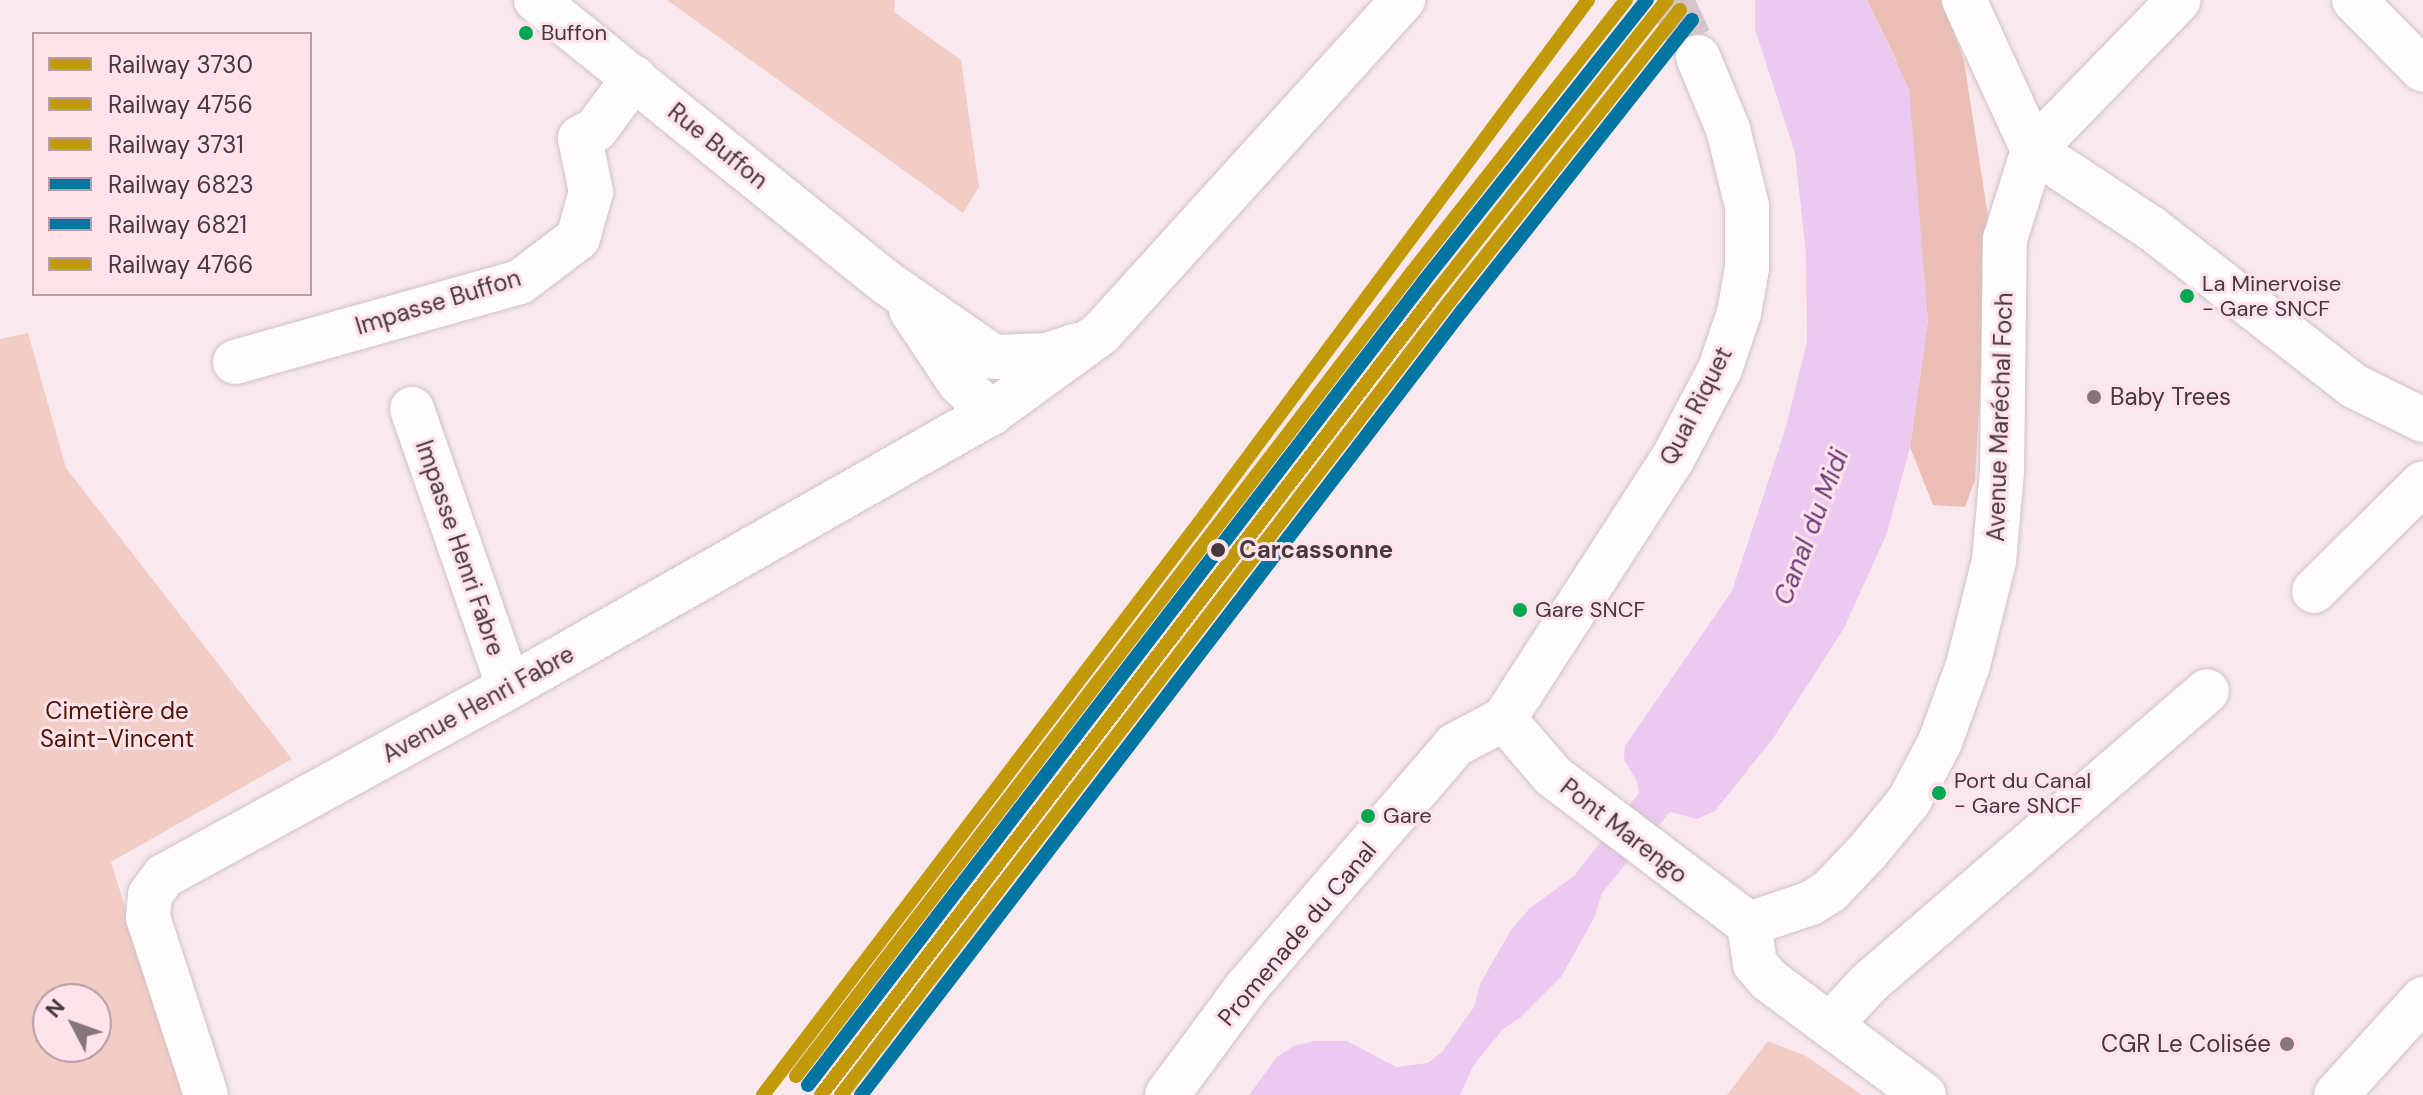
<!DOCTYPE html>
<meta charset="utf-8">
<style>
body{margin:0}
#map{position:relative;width:2423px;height:1095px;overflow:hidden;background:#f9e8ed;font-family:"DM Sans",sans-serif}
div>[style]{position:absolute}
.green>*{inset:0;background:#f2cdc6}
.forest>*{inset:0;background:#ebbfb5}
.water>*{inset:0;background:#ecc9f0}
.tertiary-tunnel>*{height:44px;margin-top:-22px;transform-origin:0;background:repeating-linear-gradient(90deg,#d5c5ca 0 44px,transparent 0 66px)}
.roads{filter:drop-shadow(0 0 2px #d0c2c6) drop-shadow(0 0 2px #d0c2c6)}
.minor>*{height:44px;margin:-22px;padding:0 22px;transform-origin:22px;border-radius:22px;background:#fefcfc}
.tertiary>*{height:44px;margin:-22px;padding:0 22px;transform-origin:22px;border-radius:22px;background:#fefcfc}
.secondary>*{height:44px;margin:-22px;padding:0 22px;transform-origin:22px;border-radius:22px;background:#fefcfc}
.rail>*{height:6px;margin-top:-3px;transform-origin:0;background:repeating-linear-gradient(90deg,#dfdadb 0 14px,transparent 0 28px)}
.rail-1>*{height:14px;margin:-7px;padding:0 7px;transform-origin:7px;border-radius:7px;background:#c29a09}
.rail-2>*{height:14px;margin:-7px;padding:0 7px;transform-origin:7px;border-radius:7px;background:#c29a09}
.rail-3>*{height:14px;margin:-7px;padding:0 7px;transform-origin:7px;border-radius:7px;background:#c29a09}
.rail-4>*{height:14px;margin:-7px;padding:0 7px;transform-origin:7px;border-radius:7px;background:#0075a1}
.rail-5>*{height:14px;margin:-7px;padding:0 7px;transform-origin:7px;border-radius:7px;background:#0075a1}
.rail-6>*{height:14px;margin:-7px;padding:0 7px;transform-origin:7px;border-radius:7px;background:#c29a09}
.dots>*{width:22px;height:22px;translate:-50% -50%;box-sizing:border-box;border:4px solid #ffe2ea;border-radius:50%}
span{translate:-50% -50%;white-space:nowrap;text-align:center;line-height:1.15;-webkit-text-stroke:6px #ffe2ea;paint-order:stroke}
.bus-label{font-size:22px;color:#46383c}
.left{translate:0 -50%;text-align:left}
.street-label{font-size:24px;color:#46383c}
.poi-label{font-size:24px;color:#46383c}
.right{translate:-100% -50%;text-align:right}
.stop-label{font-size:24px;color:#46383c;font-weight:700}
.park-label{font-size:24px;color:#501501}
.water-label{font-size:26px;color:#6d3b7b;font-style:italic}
.legend{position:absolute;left:32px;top:32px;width:280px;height:264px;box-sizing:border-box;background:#ffe2ea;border:2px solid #b59ea4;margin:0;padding:10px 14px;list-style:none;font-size:24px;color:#46383c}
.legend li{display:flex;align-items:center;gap:16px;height:40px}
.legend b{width:40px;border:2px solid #b59ea4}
.north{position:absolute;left:32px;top:983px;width:80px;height:80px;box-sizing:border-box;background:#ffe2ea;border:2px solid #b59ea4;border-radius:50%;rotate:311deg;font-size:22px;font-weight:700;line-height:32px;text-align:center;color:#46383c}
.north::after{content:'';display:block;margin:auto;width:28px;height:36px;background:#85767a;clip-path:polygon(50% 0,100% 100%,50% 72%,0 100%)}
</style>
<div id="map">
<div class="green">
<i style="clip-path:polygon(667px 0,895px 0,894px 12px,961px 60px,979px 187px,963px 213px)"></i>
<i style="clip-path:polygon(evenodd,28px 333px,66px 468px,292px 759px,111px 862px,184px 1095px,0 1095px,0 339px,28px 333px,48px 999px,96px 999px,96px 1047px,48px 1047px,48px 999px)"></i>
<i style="clip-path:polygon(1768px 1041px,1806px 1056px,1862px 1095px,1727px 1095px)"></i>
</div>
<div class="forest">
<i style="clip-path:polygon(1867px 0,1942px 0,1964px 61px,1989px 223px,1975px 480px,1965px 507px,1933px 505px,1910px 447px,1928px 320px,1896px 60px)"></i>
</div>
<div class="water">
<i style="clip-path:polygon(1755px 0,1867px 0,1909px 89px,1928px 320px,1910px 447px,1887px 533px,1844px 628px,1774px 737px,1715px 811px,1697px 819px,1670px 812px,1619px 872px,1602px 893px,1594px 918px,1561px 977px,1521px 1017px,1503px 1029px,1473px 1066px,1460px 1095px,1249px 1095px,1277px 1057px,1294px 1046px,1314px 1041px,1347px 1041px,1396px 1067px,1428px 1063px,1442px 1052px,1474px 1007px,1480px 984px,1511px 930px,1530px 908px,1574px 876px,1639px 793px,1637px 781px,1624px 760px,1625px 746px,1732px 591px,1786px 427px,1807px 342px,1806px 254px,1795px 153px,1755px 29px)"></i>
</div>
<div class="tertiary-tunnel">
<i style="left:1671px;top:0;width:63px;rotate:64.7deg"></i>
</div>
<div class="roads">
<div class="minor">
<i style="left:2354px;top:0;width:98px;rotate:45.4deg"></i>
<i style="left:2033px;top:150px;width:209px;rotate:-45.8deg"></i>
<i style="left:235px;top:362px;width:296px;rotate:-15.7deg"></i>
<i style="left:520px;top:282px;width:73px;rotate:-37.2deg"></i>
<i style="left:578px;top:238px;width:48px;rotate:-74.2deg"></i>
<i style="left:591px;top:192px;width:55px;rotate:-101.5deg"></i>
<i style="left:580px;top:138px;width:18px;rotate:-29deg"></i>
<i style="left:596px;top:129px;width:64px;rotate:-53.3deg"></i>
<i style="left:412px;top:409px;width:294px;rotate:70.8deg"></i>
<i style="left:2314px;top:591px;width:153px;rotate:-44.7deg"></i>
<i style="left:1749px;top:924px;width:40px;rotate:81.5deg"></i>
<i style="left:1755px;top:964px;width:21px;rotate:49deg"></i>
<i style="left:1769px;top:980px;width:193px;rotate:36.6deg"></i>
<i style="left:1830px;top:1025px;width:59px;rotate:-47.1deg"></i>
<i style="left:1870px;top:982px;width:445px;rotate:-40.8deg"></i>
<i style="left:1167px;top:1095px;width:134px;rotate:-53.5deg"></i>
<i style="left:1247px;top:987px;width:319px;rotate:-49.3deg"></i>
<i style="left:1455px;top:745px;width:55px;rotate:-28deg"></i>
</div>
<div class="tertiary">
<i style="left:536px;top:0;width:451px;rotate:38.9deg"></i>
<i style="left:887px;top:283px;width:130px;rotate:34.7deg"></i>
<i style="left:994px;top:357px;width:54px;rotate:-2.1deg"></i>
<i style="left:1048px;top:355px;width:31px;rotate:-19deg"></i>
<i style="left:1698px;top:57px;width:78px;rotate:67.4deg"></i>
<i style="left:1728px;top:129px;width:79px;rotate:76.1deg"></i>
<i style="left:1747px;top:206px;width:62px;rotate:90deg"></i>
<i style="left:1747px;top:268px;width:46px;rotate:100.1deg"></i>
<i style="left:1739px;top:313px;width:59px;rotate:108.7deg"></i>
<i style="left:1720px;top:369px;width:101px;rotate:117.8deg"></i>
<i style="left:1673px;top:458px;width:311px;rotate:122.9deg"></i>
<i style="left:1504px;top:719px;width:75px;rotate:49.3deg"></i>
<i style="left:1553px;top:776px;width:246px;rotate:37.1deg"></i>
<i style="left:1749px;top:924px;width:65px;rotate:-18.7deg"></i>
<i style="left:1811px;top:903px;width:22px;rotate:-32deg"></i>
<i style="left:1830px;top:891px;width:54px;rotate:-46.5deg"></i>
<i style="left:1867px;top:852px;width:66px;rotate:-50.5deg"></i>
<i style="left:1909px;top:801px;width:67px;rotate:-62.3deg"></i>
<i style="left:1940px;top:742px;width:82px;rotate:-70deg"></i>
<i style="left:1968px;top:665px;width:107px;rotate:-76deg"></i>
<i style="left:1994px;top:561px;width:89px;rotate:-84.9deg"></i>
<i style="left:2002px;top:472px;width:233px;rotate:-89.3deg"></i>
<i style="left:2005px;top:239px;width:93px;rotate:-72.5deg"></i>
<i style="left:911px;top:310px;width:87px;rotate:56.3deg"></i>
<i style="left:959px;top:382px;width:45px;rotate:44.1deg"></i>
<i style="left:206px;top:1095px;width:186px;rotate:-108.1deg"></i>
<i style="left:148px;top:918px;width:23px;rotate:-85deg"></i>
<i style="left:150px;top:895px;width:24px;rotate:-54deg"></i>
<i style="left:164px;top:876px;width:393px;rotate:-28.7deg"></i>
<i style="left:509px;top:687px;width:554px;rotate:-29.62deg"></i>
<i style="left:991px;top:413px;width:136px;rotate:-36deg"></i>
<i style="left:1101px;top:333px;width:450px;rotate:-47.8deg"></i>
</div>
<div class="secondary">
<i style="left:1964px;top:0;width:165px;rotate:65.3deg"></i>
<i style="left:2033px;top:150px;width:141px;rotate:33.5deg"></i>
<i style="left:2151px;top:228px;width:257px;rotate:37.9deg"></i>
<i style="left:2354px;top:386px;width:77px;rotate:26.2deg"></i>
<i style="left:2336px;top:1095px;width:130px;rotate:-47.8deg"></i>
</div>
</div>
<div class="rail">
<i style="left:848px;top:1095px;width:253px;rotate:-52.5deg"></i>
</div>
<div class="rail-1">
<i style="left:821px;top:1095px;width:1013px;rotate:-52.54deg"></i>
<i style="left:1437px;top:291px;width:371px;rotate:-51.7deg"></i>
</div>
<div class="rail-2">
<i style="left:841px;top:1095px;width:1001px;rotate:-52.51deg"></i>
<i style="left:1450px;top:301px;width:371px;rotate:-51.7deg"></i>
</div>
<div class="rail-3">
<i style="left:763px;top:1095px;width:729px;rotate:-52.69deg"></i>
<i style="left:1205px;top:515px;width:642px;rotate:-53.36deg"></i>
</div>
<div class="rail-4">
<i style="left:808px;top:1085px;width:1013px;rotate:-52.54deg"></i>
<i style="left:1424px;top:281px;width:359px;rotate:-51.6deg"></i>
</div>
<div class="rail-5">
<i style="left:861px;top:1095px;width:988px;rotate:-52.53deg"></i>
<i style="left:1462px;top:311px;width:371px;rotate:-51.7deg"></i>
</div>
<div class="rail-6">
<i style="left:796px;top:1076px;width:1013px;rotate:-52.54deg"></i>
<i style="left:1412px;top:272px;width:346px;rotate:-51.8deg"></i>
</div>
<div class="dots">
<i style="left:526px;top:33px;background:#00a651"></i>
<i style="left:2187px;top:296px;background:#00a651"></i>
<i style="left:2094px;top:397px;background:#85767a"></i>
<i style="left:1218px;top:550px;background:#46383c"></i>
<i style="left:1520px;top:610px;background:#00a651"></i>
<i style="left:1939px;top:793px;background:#00a651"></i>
<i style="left:1368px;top:816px;background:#00a651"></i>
<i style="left:2287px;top:1044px;background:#85767a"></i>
</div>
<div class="bus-label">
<span class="left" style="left:541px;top:33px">Buffon</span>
<span class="left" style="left:2202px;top:296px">La Minervoise<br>- Gare SNCF</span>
<span class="left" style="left:1535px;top:610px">Gare SNCF</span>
<span class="left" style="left:1954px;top:793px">Port du Canal<br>- Gare SNCF</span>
<span class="left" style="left:1383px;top:816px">Gare</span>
</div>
<div class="street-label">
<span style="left:718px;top:146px;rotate:39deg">Rue Buffon</span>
<span style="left:438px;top:302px;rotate:-17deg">Impasse Buffon</span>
<span style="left:1696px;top:406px;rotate:-63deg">Quai Riquet</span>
<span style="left:2000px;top:417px;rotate:-88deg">Avenue Maréchal Foch</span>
<span style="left:460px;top:548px;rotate:71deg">Impasse Henri Fabre</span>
<span style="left:478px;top:704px;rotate:-29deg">Avenue Henri Fabre</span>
<span style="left:1624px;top:831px;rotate:38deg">Pont Marengo</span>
<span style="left:1297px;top:934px;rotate:-50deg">Promenade du Canal</span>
</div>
<div class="poi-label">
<span class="left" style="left:2110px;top:397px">Baby Trees</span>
<span class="right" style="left:2271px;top:1044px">CGR Le Colisée</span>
</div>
<div class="stop-label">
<span class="left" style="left:1239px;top:550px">Carcassonne</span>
</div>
<div class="park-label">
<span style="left:117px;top:725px">Cimetière de<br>Saint-Vincent</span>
</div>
<div class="water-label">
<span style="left:1812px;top:527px;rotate:-69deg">Canal du Midi</span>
</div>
<ul class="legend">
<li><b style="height:10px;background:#c29a09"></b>Railway 3730</li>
<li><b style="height:10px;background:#c29a09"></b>Railway 4756</li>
<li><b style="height:10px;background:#c29a09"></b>Railway 3731</li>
<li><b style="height:10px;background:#0075a1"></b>Railway 6823</li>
<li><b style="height:10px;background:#0075a1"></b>Railway 6821</li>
<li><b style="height:10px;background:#c29a09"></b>Railway 4766</li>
</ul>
<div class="north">N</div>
</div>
